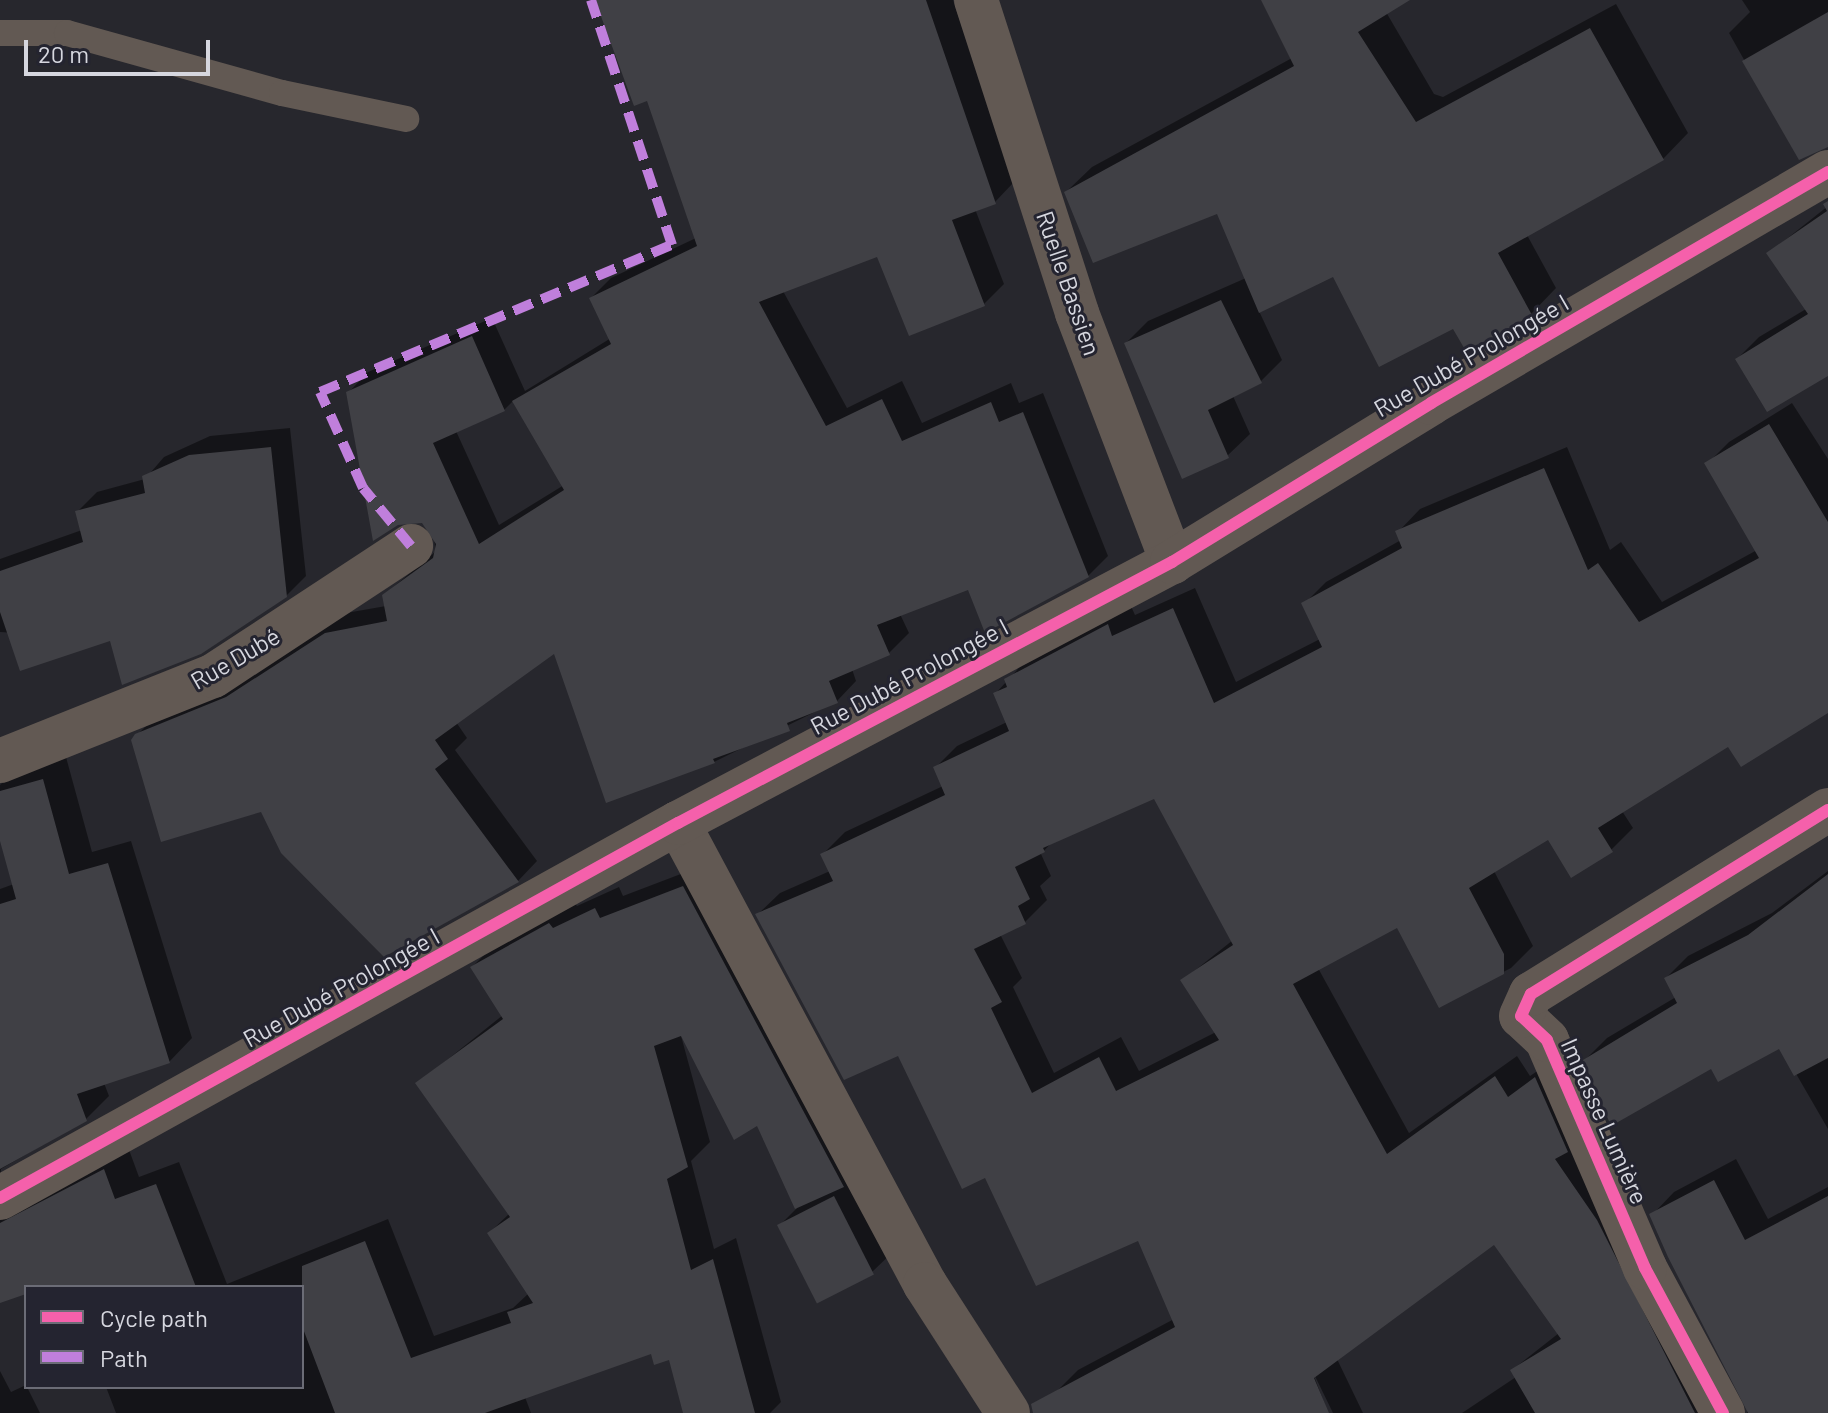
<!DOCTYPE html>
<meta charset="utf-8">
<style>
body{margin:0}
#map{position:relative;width:1828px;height:1413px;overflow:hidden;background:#27272d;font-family:Barlow,sans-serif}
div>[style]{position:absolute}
.shadow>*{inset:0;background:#0007}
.building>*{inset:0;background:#404045;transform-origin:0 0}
.lane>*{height:26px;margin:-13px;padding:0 13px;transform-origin:13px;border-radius:13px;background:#625953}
.street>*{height:44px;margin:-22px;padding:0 22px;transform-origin:22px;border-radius:22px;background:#625953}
.quiet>*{height:10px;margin-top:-5px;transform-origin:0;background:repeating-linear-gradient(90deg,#c07fdc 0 20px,transparent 0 30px)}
.cycleway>*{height:12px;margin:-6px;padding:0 6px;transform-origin:6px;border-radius:6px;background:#f560ab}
span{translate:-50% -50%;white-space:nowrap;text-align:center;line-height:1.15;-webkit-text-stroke:6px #242430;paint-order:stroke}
.street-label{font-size:24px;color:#d6d7df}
.legend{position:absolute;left:24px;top:1285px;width:280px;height:104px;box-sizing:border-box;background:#242430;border:2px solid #6b6c76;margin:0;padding:10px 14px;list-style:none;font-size:24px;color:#d6d7df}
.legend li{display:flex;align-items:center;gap:16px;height:40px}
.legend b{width:40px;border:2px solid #6b6c76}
.scale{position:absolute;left:24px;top:40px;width:186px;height:36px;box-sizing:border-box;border:4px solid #d6d7df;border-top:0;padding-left:10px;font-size:24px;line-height:28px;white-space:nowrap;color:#d6d7df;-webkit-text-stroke:6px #242430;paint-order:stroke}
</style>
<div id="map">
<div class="shadow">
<i style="clip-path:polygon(evenodd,604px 0,953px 0,1014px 182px,995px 202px,975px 209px,1004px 284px,984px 304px,878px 254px,783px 291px,847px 408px,902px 381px,922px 423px,1011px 383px,1019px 403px,1043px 393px,1108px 556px,1088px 576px,969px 587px,900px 614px,909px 633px,889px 653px,852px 669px,856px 681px,837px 701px,714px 762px,555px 651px,456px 722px,467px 738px,455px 750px,537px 861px,518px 881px,263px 810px,137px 735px,157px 715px,346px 613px,386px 606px,384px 595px,435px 552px,434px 532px,348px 393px,368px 372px,492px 318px,525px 391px,611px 338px,591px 298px,611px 278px,696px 238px,648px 99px,604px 0,514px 400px,564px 485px,499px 525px,456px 431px,504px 410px,514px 400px)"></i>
<i style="clip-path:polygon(1263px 0,1403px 0,1386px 12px,1434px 94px,1443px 97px,1616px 4px,1688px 133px,1663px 159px,1527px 235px,1556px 288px,1531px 314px,1454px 326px,1334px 275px,1259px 311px,1282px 360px,1260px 382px,1233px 396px,1250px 434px,1227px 456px,1126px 343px,1148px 321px,1246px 278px,1218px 211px,1066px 192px,1092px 167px,1292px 58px)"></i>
<i style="clip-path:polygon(1742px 0,1828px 0,1828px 106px,1783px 129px,1729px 33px,1750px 12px)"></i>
<i style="clip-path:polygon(1828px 206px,1828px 373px,1737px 359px,1759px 337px,1806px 309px,1769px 253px)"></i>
<i style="clip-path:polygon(evenodd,1792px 403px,1828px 459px,1828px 711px,1729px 744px,1622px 811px,1633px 828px,1611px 850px,1548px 837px,1494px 871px,1533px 946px,1511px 968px,1439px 1005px,1398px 925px,1318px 968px,1409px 1133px,1517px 1056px,1530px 1076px,1558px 1057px,1739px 1413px,1462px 1413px,1516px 1377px,1512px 1370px,1559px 1333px,1495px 1242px,1337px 1359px,1363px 1413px,1333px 1413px,1311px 1368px,1328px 1413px,1067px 1413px,1056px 1392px,1078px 1370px,1174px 1319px,1139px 1238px,899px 1053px,758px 914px,780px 893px,830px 871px,823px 854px,845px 832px,943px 786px,935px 768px,957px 746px,1007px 722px,995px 694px,1028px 658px,1130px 604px,1135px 615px,1195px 588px,1236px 682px,1320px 639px,1304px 604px,1326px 582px,1401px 540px,1398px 532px,1420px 509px,1567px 447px,1610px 550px,1621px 542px,1662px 602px,1757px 550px,1707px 464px,1729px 442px,1792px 403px,1154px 797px,1233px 940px,1183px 980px,1216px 1032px,1139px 1071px,1121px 1037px,1054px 1073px,1013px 987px,1022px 978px,1000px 934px,1025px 922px,1047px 900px,1040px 886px,1051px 876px,1041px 854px,1054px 840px,1154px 797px)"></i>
<i style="clip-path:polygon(290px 428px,306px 576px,286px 596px,111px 639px,0 632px,0 559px,82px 530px,77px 512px,97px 492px,145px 479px,164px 457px,210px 436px)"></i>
<i style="clip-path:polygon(66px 757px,92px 852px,131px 841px,192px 1038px,169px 1062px,104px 1083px,109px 1096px,85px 1120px,1px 1169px,0 1186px,128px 1147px,139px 1177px,179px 1162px,227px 1284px,388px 1219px,434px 1336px,513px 1308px,529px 1293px,489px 1233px,510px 1213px,417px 1084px,503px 1015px,472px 967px,495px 944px,573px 901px,577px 906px,619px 887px,623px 896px,707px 864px,895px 1250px,872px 1272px,779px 1226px,797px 1208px,758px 1123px,680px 1032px,710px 1142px,691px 1161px,714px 1249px,736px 1238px,781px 1402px,770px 1413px,685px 1413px,670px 1357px,652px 1352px,525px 1397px,531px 1413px,116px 1413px,106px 1387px,302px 1387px,302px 1287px,26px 1287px,26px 1292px,0 1271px,0 889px,14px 884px,0 834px,0 785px,13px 772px)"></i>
<i style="clip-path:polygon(1828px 871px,1828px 1129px,1780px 1046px,1711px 1066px,1585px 1060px,1607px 1038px,1676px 997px,1666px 978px,1688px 956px,1772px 913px)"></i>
<i style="clip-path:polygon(1736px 1159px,1768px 1219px,1828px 1187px,1828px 1413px,1747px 1413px,1747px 1401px,1652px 1215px,1674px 1192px)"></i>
<i style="clip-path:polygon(0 1371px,11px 1392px,26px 1385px,40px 1413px,0 1413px)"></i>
</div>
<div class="building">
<i style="clip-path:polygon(595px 0,926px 0,996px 204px,952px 220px,985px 306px,909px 336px,877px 257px,759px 302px,826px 426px,882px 399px,902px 441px,991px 402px,999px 422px,1023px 412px,1089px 577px,985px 633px,968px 590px,877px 625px,890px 655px,829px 681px,838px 703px,787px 723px,790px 731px,713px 759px,715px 763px,606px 803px,554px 654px,435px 740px,448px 759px,435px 769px,519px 882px,384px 957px,281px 853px,261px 812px,161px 842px,131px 740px,135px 734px,226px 697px,325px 633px,387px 621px,382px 595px,433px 558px,436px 544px,422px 523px,398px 525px,373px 541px,346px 392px,472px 336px,505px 411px,433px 443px,479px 544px,564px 490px,512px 401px,611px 344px,589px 298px,697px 246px,647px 101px,634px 106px)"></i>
<i style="clip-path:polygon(1261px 0,1410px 0,1358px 32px,1416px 122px,1590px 28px,1664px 160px,1498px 253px,1532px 315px,1467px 353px,1453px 329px,1379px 367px,1333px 277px,1259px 313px,1217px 214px,1093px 263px,1064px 192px,1294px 66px)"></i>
<i style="clip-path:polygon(1828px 12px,1828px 147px,1799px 160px,1742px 61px)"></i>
<i style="clip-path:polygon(1828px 201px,1828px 376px,1767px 412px,1735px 359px,1808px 314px,1766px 253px,1827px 211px,1823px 204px)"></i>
<i style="clip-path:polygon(1221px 300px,1262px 383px,1208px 410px,1229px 458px,1182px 479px,1124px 343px)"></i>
<i style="clip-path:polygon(evenodd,1769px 424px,1828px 522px,1828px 713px,1741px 767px,1728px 747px,1598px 828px,1613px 852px,1571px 878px,1548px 840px,1469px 888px,1504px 954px,1504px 974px,1439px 1008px,1397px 928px,1293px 984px,1387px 1154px,1495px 1076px,1508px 1097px,1535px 1077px,1568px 1152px,1555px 1159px,1597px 1220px,1695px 1413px,1535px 1413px,1510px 1370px,1561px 1339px,1494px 1245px,1314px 1378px,1329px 1413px,1033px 1413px,1031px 1404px,1175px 1327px,1138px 1241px,1036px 1286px,985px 1178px,962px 1189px,898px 1056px,844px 1080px,755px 914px,833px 881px,820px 854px,945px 795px,933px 767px,1009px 731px,993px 693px,1007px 687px,1004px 679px,1108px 624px,1112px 636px,1173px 608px,1214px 703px,1322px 647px,1301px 603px,1402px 548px,1395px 531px,1544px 468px,1588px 570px,1598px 563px,1639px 622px,1759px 558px,1704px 463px,1769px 424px,1154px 799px,1233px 945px,1180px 980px,1219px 1040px,1116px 1091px,1099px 1057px,1032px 1093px,991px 1008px,1002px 1002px,974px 949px,1026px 924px,1018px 906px,1030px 899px,1015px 867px,1045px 852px,1043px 848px,1154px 799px)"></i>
<i style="clip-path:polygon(271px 447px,287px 597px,201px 654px,122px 685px,110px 641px,20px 671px,0 612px,0 571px,83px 542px,75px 511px,145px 493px,142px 476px,189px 455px)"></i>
<i style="clip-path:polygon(43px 779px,69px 874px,108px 863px,170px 1063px,77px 1094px,87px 1121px,0 1169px,0 904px,16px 899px,0 841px,0 791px)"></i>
<i style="clip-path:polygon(1828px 874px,1828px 1058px,1794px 1076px,1779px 1049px,1718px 1082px,1711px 1069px,1611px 1126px,1583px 1060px,1677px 1003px,1664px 978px,1748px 935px)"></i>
<i style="clip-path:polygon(683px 886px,844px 1187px,795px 1209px,757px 1126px,734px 1140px,681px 1036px,654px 1046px,688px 1167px,667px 1179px,691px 1270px,713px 1259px,755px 1413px,683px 1413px,669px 1360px,654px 1365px,651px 1354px,485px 1413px,335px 1413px,302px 1326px,302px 1266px,365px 1241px,411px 1358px,511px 1323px,507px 1312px,533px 1303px,487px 1233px,510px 1217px,415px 1083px,503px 1019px,470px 967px,549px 923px,553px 928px,595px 908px,600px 918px)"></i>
<i style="clip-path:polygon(104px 1169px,115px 1199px,156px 1184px,196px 1287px,26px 1287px,26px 1294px,0 1303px,0 1223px)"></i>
<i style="clip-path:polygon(1714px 1180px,1745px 1240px,1828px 1196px,1828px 1413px,1748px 1413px,1668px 1257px,1649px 1214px)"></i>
<i style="left:834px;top:1196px;width:88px;height:64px;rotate:63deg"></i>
</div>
<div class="lane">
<i style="left:0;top:33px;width:67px"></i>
<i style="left:67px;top:33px;width:223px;rotate:15.6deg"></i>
<i style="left:282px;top:93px;width:127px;rotate:11.8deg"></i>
</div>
<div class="street">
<i style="left:976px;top:0;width:329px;rotate:72.1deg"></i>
<i style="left:1077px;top:313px;width:267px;rotate:69.1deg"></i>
<i style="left:0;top:761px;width:229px;rotate:-21.8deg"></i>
<i style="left:213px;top:676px;width:237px;rotate:-33.3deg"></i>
<i style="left:678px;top:823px;width:523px;rotate:61.82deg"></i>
<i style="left:925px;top:1284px;width:153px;rotate:57.2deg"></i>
<i style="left:0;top:1198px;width:775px;rotate:-28.95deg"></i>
<i style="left:678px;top:823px;width:559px;rotate:-27.85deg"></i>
<i style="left:1172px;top:562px;width:304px;rotate:-31.5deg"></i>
<i style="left:1431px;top:403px;width:459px;rotate:-30.2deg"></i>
<i style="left:1723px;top:1413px;width:165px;rotate:-118.3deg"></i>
<i style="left:1645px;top:1268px;width:248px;rotate:-113.3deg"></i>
<i style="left:1547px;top:1040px;width:35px;rotate:-137deg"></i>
<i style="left:1521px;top:1016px;width:24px;rotate:-66deg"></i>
<i style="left:1531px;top:994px;width:349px;rotate:-31.8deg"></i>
</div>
<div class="quiet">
<i style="left:411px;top:546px;width:75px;rotate:-129.6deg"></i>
<i style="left:363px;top:488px;width:105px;rotate:-114.1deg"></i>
<i style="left:320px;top:392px;width:381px;rotate:-22.7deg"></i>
<i style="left:672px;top:245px;width:258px;rotate:-108.3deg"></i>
</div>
<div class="cycleway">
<i style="left:0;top:1198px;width:775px;rotate:-28.95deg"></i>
<i style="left:678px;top:823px;width:559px;rotate:-27.85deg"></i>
<i style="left:1172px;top:562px;width:304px;rotate:-31.5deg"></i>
<i style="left:1431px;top:403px;width:459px;rotate:-30.2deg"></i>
<i style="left:1723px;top:1413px;width:165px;rotate:-118.3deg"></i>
<i style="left:1645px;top:1268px;width:248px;rotate:-113.3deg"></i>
<i style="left:1547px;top:1040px;width:35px;rotate:-137deg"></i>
<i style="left:1521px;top:1016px;width:24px;rotate:-66deg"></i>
<i style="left:1531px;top:994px;width:349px;rotate:-31.8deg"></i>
</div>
<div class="street-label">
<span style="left:1069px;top:283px;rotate:71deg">Ruelle Bassien</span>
<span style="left:1471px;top:355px;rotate:-30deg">Rue Dubé Prolongée I</span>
<span style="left:235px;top:658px;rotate:-30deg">Rue Dubé</span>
<span style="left:909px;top:676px;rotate:-28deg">Rue Dubé Prolongée I</span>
<span style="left:341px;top:987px;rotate:-29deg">Rue Dubé Prolongée I</span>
<span style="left:1605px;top:1121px;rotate:66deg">Impasse Lumière</span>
</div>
<ul class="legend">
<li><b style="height:10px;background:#f560ab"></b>Cycle path</li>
<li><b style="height:10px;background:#c07fdc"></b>Path</li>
</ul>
<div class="scale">20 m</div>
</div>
